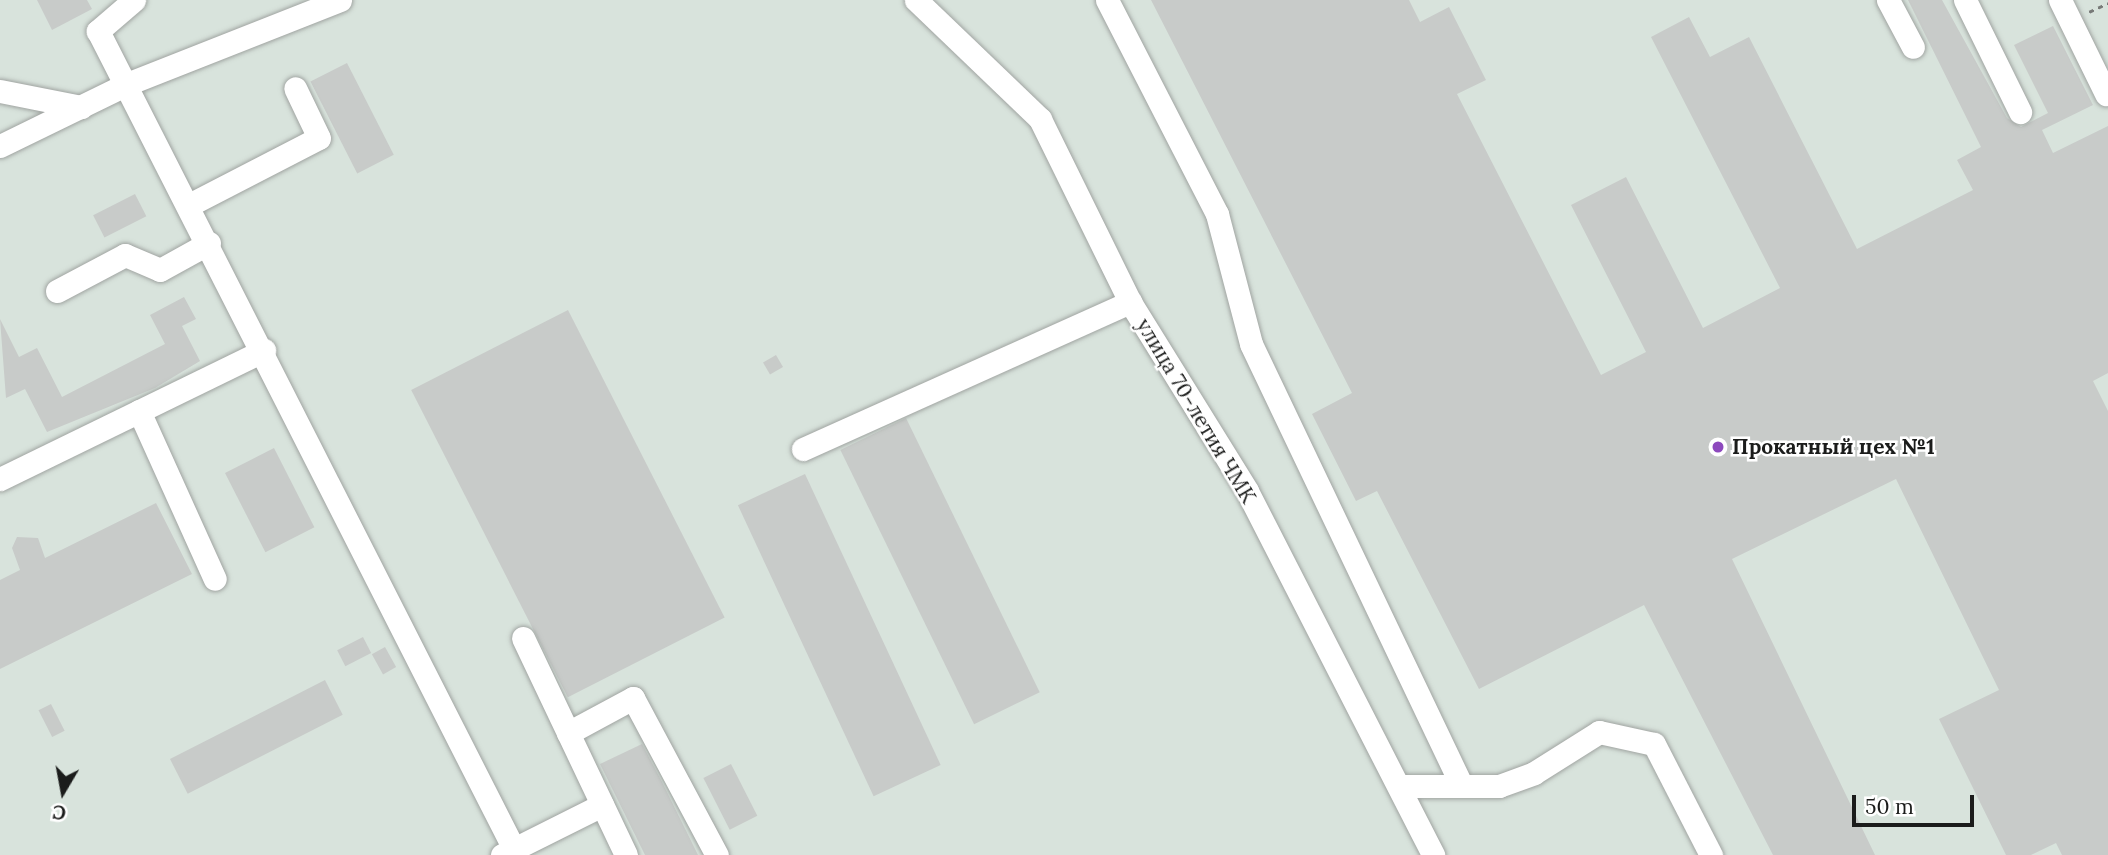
<!DOCTYPE html>
<meta charset="utf-8">
<style>
body{margin:0}
#map{position:relative;width:2108px;height:855px;overflow:hidden;background:#e9edea;font-family:Lora,serif}
div>[style]{position:absolute}
.built>*{inset:0;background:#d8e3dc;transform-origin:0 0}
.building>*{inset:0;background:#c8cbc9;transform-origin:0 0}
.path>*{height:2.5px;margin-top:-1.25px;transform-origin:0;background:repeating-linear-gradient(90deg,#787a78 0 5px,transparent 0 10px)}
.roads{filter:drop-shadow(0 0 2px #a0a4a1) drop-shadow(0 0 2px #a0a4a1)}
.minor>*{height:23px;margin:-11.5px;padding:0 11.5px;transform-origin:11.5px;border-radius:11.5px;background:#fff}
.dots>*{width:19px;height:19px;translate:-50% -50%;box-sizing:border-box;border:4px solid #fff;border-radius:50%}
span{translate:-50% -50%;white-space:nowrap;text-align:center;line-height:1.15;-webkit-text-stroke:5px #fff;paint-order:stroke}
.street-label{font-size:21px;color:#1b1c1b}
.poi-label{font-size:21px;color:#1b1c1b;font-weight:700}
.left{translate:0 -50%;text-align:left}
.north{position:absolute;left:28px;top:757px;width:70px;height:70px;-webkit-text-stroke:5px #fff;paint-order:stroke;rotate:190deg;font-size:19px;font-weight:700;line-height:28px;text-align:center;color:#1b1c1b}
.north::after{content:'';display:block;margin:auto;width:24px;height:32px;background:#1b1c1b;clip-path:polygon(50% 0,100% 100%,50% 72%,0 100%)}
.scale{position:absolute;left:1852px;top:795px;width:122px;height:32px;box-sizing:border-box;border:4px solid #1b1c1b;border-top:0;padding-left:9px;font-size:21px;line-height:24px;white-space:nowrap;color:#1b1c1b;-webkit-text-stroke:5px #fff;paint-order:stroke}
</style>
<div id="map">
<div class="built">
<i style="left:0;top:0;width:2108px;height:855px"></i>
</div>
<div class="building">
<i style="clip-path:polygon(37px 0,87px 0,92px 9px,52px 30px)"></i>
<i style="clip-path:polygon(1151px 0,1409px 0,1420px 22px,1449px 7px,1486px 80px,1457px 94px,1601px 375px,1646px 352px,1571px 205px,1626px 177px,1703px 328px,1780px 288px,1651px 37px,1689px 17px,1710px 57px,1749px 37px,1857px 249px,1973px 190px,1957px 160px,1981px 147px,1908px 0,1942px 0,2007px 118px,2021px 127px,2048px 113px,2014px 45px,2053px 26px,2093px 105px,2042px 130px,2053px 153px,2108px 126px,2108px 373px,2093px 381px,2108px 411px,2108px 855px,2062px 855px,2056px 843px,2031px 855px,2006px 855px,1939px 719px,1999px 690px,1896px 479px,1732px 559px,1875px 855px,1773px 855px,1644px 605px,1479px 689px,1377px 491px,1356px 501px,1312px 414px,1352px 393px)"></i>
<i style="left:347px;top:63px;width:103px;height:41px;rotate:63deg"></i>
<i style="left:135px;top:194px;width:25px;height:47px;rotate:63deg"></i>
<i style="clip-path:polygon(184px 297px,196px 319px,182px 326px,200px 361px,155px 388px,47px 432px,25px 389px,6px 398px,0 319px,19px 357px,37px 348px,62px 397px,165px 344px,150px 315px)"></i>
<i style="left:568px;top:310px;width:345px;height:176px;rotate:63deg"></i>
<i style="left:776px;top:355px;width:14px;height:15px;rotate:60deg"></i>
<i style="left:906px;top:418px;width:305px;height:73px;rotate:64deg"></i>
<i style="left:274px;top:448px;width:89px;height:55px;rotate:63deg"></i>
<i style="left:805px;top:474px;width:321px;height:74px;rotate:65deg"></i>
<i style="clip-path:polygon(156px 503px,192px 574px,0 669px,0 580px,20px 570px,12px 548px,17px 537px,38px 538px,45px 558px)"></i>
<i style="left:363px;top:637px;width:18px;height:29px;rotate:63deg"></i>
<i style="left:385px;top:647px;width:23px;height:15px;rotate:61deg"></i>
<i style="left:325px;top:680px;width:39px;height:174px;rotate:63deg"></i>
<i style="left:51px;top:704px;width:30px;height:14px;rotate:63deg"></i>
<i style="clip-path:polygon(642px 744px,662px 782px,698px 855px,645px 855px,600px 764px)"></i>
<i style="left:731px;top:764px;width:58px;height:31px;rotate:63deg"></i>
</div>
<div class="path">
<i style="left:2089px;top:12px;width:21px;rotate:-25deg"></i>
</div>
<div class="roads">
<div class="minor">
<i style="left:134px;top:0;width:48px;rotate:139.3deg"></i>
<i style="left:98px;top:31px;width:924px;rotate:63.05deg"></i>
<i style="left:916px;top:0;width:172px;rotate:43.8deg"></i>
<i style="left:1040px;top:119px;width:204px;rotate:63.8deg"></i>
<i style="left:1130px;top:302px;width:222px;rotate:58.2deg"></i>
<i style="left:1247px;top:491px;width:409px;rotate:62.9deg"></i>
<i style="left:1107px;top:0;width:241px;rotate:62.8deg"></i>
<i style="left:1217px;top:214px;width:134px;rotate:75.3deg"></i>
<i style="left:1251px;top:344px;width:485px;rotate:64.5deg"></i>
<i style="left:1888px;top:0;width:53px;rotate:62deg"></i>
<i style="left:1965px;top:0;width:125px;rotate:63.8deg"></i>
<i style="left:2060px;top:0;width:105px;rotate:63.9deg"></i>
<i style="left:0;top:91px;width:83px;rotate:11.2deg"></i>
<i style="left:0;top:146px;width:141px;rotate:-26deg"></i>
<i style="left:127px;top:84px;width:229px;rotate:-21.5deg"></i>
<i style="left:189px;top:205px;width:146px;rotate:-27.3deg"></i>
<i style="left:319px;top:138px;width:55px;rotate:-115.6deg"></i>
<i style="left:57px;top:291px;width:77px;rotate:-27.9deg"></i>
<i style="left:125px;top:255px;width:38px;rotate:23deg"></i>
<i style="left:160px;top:270px;width:56px;rotate:-28.9deg"></i>
<i style="left:139px;top:411px;width:184px;rotate:65.7deg"></i>
<i style="left:803px;top:449px;width:359px;rotate:-24.2deg"></i>
<i style="left:0;top:479px;width:294px;rotate:-26deg"></i>
<i style="left:523px;top:638px;width:240px;rotate:64.6deg"></i>
<i style="left:568px;top:733px;width:74px;rotate:-28.3deg"></i>
<i style="left:633px;top:698px;width:178px;rotate:61.9deg"></i>
<i style="left:1400px;top:786px;width:99px"></i>
<i style="left:1499px;top:786px;width:37px;rotate:-20deg"></i>
<i style="left:1534px;top:773px;width:77px;rotate:-32.2deg"></i>
<i style="left:1599px;top:732px;width:56px;rotate:12.3deg"></i>
<i style="left:1654px;top:744px;width:125px;rotate:62.8deg"></i>
<i style="left:502px;top:855px;width:112px;rotate:-26.6deg"></i>
</div>
</div>
<div class="dots">
<i style="left:1718px;top:447px;background:#8d49bd"></i>
</div>
<div class="street-label">
<span style="left:1196px;top:411px;rotate:59deg">улица 70-летия ЧМК</span>
</div>
<div class="poi-label">
<span class="left" style="left:1732px;top:447px">Прокатный цех №1</span>
</div>
<div class="north">С</div>
<div class="scale">50 m</div>
</div>
